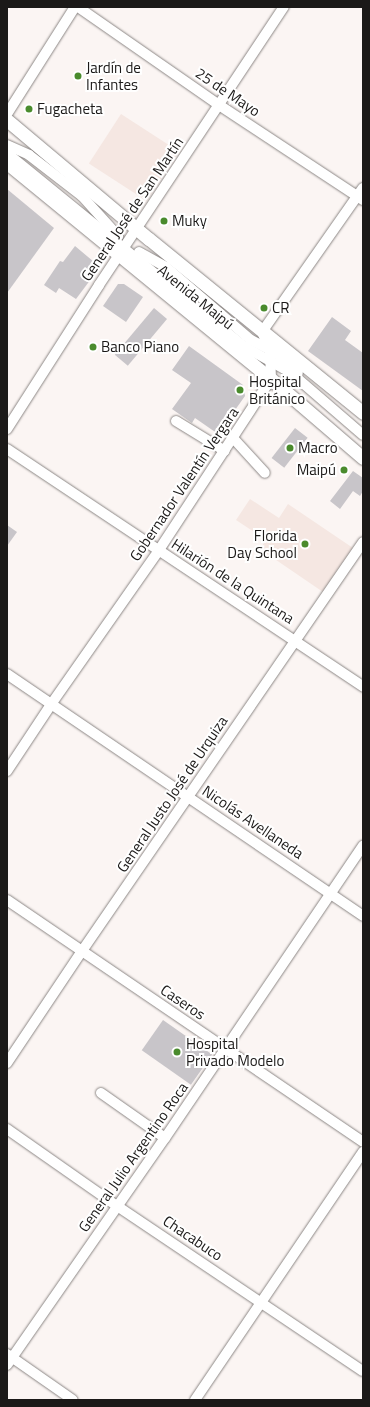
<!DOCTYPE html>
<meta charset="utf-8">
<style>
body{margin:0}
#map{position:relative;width:370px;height:1407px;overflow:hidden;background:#fbf5f3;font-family:"Titillium Web",sans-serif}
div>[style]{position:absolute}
.built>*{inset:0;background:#f5e7e2;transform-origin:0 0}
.building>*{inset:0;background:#c8c5c9;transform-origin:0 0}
.roads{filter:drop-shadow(0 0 1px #8c8785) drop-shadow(0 0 1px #8c8785)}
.minor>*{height:10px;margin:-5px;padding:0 5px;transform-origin:5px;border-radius:5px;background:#fff}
.major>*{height:13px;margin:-6.5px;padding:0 6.5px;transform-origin:6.5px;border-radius:6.5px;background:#fff}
.dots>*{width:11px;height:11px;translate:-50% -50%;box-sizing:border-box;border:2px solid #fff;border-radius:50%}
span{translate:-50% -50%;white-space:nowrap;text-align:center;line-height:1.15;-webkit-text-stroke:4px #fff;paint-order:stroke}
.poi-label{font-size:15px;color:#1b1918}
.left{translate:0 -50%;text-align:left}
.right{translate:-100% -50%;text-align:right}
.street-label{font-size:15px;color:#1b1918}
.frame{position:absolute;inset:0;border:8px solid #1b1918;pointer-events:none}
</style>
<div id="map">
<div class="built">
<i style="left:121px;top:114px;width:69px;height:59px;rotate:33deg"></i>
<i style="clip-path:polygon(250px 499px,279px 518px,288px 504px,353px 548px,323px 592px,260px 549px,266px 540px,236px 520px)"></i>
</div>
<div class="building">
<i style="clip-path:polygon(7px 189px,54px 228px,7px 293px)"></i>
<i style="clip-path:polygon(75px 246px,100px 267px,76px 299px,59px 288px,56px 293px,44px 285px,60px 261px,63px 262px)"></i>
<i style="clip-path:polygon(118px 284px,124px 284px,143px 297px,126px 322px,103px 306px)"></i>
<i style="left:154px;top:308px;width:17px;height:61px;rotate:40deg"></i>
<i style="clip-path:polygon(332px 317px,351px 331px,345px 340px,363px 353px,363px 391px,308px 351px)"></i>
<i style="clip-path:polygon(189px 346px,243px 385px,245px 396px,218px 434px,195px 418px,192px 423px,172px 409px,191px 383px,172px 370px)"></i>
<i style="left:295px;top:428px;width:16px;height:38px;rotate:38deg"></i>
<i style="clip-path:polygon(353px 471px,363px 478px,363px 491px,360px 496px,353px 491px,340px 509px,330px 501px)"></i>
<i style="clip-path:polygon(7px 525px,17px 532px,7px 546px)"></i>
<i style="left:163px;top:1020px;width:60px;height:37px;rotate:35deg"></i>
</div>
<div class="roads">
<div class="minor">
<i style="left:78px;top:7px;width:172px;rotate:34.8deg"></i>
<i style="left:219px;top:105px;width:173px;rotate:33.4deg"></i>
<i style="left:7px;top:114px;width:127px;rotate:-57.6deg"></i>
<i style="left:7px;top:145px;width:24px;rotate:24deg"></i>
<i style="left:29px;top:155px;width:67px;rotate:37.7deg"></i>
<i style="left:82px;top:196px;width:54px;rotate:48deg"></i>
<i style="left:7px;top:153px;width:307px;rotate:39.2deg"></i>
<i style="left:245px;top:347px;width:51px;rotate:29.1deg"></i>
<i style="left:290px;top:372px;width:96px;rotate:40.8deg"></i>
<i style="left:139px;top:252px;width:31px;rotate:29deg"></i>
<i style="left:166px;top:267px;width:112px;rotate:40.7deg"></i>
<i style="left:251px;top:340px;width:28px;rotate:27deg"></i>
<i style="left:276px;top:353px;width:29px;rotate:41deg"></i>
<i style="left:176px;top:421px;width:57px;rotate:31.5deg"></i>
<i style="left:7px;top:429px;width:171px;rotate:-57.4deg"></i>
<i style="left:99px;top:285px;width:334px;rotate:-56.4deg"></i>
<i style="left:233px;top:438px;width:47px;rotate:47.6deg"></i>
<i style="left:7px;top:449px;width:428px;rotate:33.7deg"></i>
<i style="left:7px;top:674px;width:430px;rotate:34.2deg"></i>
<i style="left:7px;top:771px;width:82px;rotate:-56.5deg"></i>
<i style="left:52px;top:703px;width:187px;rotate:-55deg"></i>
<i style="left:159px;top:550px;width:204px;rotate:-56.8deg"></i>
<i style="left:271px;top:379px;width:29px;rotate:-92deg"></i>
<i style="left:270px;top:350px;width:20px;rotate:-114deg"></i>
<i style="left:262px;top:332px;width:176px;rotate:-55deg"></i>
<i style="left:7px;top:900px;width:430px;rotate:34.2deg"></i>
<i style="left:7px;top:1063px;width:135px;rotate:-56.2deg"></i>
<i style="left:82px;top:951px;width:496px;rotate:-55.5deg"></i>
<i style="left:101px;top:1093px;width:78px;rotate:35.1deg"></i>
<i style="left:7px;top:1129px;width:134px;rotate:35deg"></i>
<i style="left:117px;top:1206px;width:296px;rotate:33.9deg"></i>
<i style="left:7px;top:1354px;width:80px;rotate:34.9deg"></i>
<i style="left:7px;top:1365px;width:277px;rotate:-55.2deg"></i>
<i style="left:165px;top:1138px;width:353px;rotate:-55.9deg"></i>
<i style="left:195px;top:1400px;width:300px;rotate:-55.9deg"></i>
</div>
<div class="major">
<i style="left:7px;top:120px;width:185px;rotate:40deg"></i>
<i style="left:149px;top:239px;width:276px;rotate:39.1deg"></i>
<i style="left:7px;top:163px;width:341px;rotate:39.3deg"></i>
<i style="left:271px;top:379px;width:121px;rotate:40.7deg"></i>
</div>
</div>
<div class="dots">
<i style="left:78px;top:76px;background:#4a8b2d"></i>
<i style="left:29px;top:109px;background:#4a8b2d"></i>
<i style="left:164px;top:221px;background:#4a8b2d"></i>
<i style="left:264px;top:308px;background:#4a8b2d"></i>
<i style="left:93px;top:347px;background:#4a8b2d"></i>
<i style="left:240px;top:390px;background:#4a8b2d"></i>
<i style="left:290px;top:448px;background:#4a8b2d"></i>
<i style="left:344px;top:470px;background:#4a8b2d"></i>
<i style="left:305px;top:544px;background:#4a8b2d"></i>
<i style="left:177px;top:1052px;background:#4a8b2d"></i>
</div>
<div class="poi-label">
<span class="left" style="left:86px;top:76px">Jardín de<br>Infantes</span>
<span class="left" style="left:37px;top:109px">Fugacheta</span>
<span class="left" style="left:172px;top:221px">Muky</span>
<span class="left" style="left:272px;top:308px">CR</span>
<span class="left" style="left:101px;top:347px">Banco Piano</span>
<span class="left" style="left:249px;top:390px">Hospital<br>Británico</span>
<span class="left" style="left:298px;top:448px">Macro</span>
<span class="right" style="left:336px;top:470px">Maipú</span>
<span class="right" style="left:297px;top:544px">Florida<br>Day School</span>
<span class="left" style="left:186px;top:1052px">Hospital<br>Privado Modelo</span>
</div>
<div class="street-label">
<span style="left:228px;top:92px;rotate:34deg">25 de Mayo</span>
<span style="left:132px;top:209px;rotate:-56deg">General José de San Martín</span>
<span style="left:196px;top:297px;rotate:39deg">Avenida Maipú</span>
<span style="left:184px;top:484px;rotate:-56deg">Gobernador Valentín Vergara</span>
<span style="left:233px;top:581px;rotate:33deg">Hilarión de la Quintana</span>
<span style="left:172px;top:794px;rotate:-56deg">General Justo José de Urquiza</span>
<span style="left:253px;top:822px;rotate:34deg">Nicolás Avellaneda</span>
<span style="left:183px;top:1002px;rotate:34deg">Caseros</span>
<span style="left:133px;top:1157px;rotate:-55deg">General Julio Argentino Roca</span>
<span style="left:193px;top:1238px;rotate:34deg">Chacabuco</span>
</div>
<div class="frame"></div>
</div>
